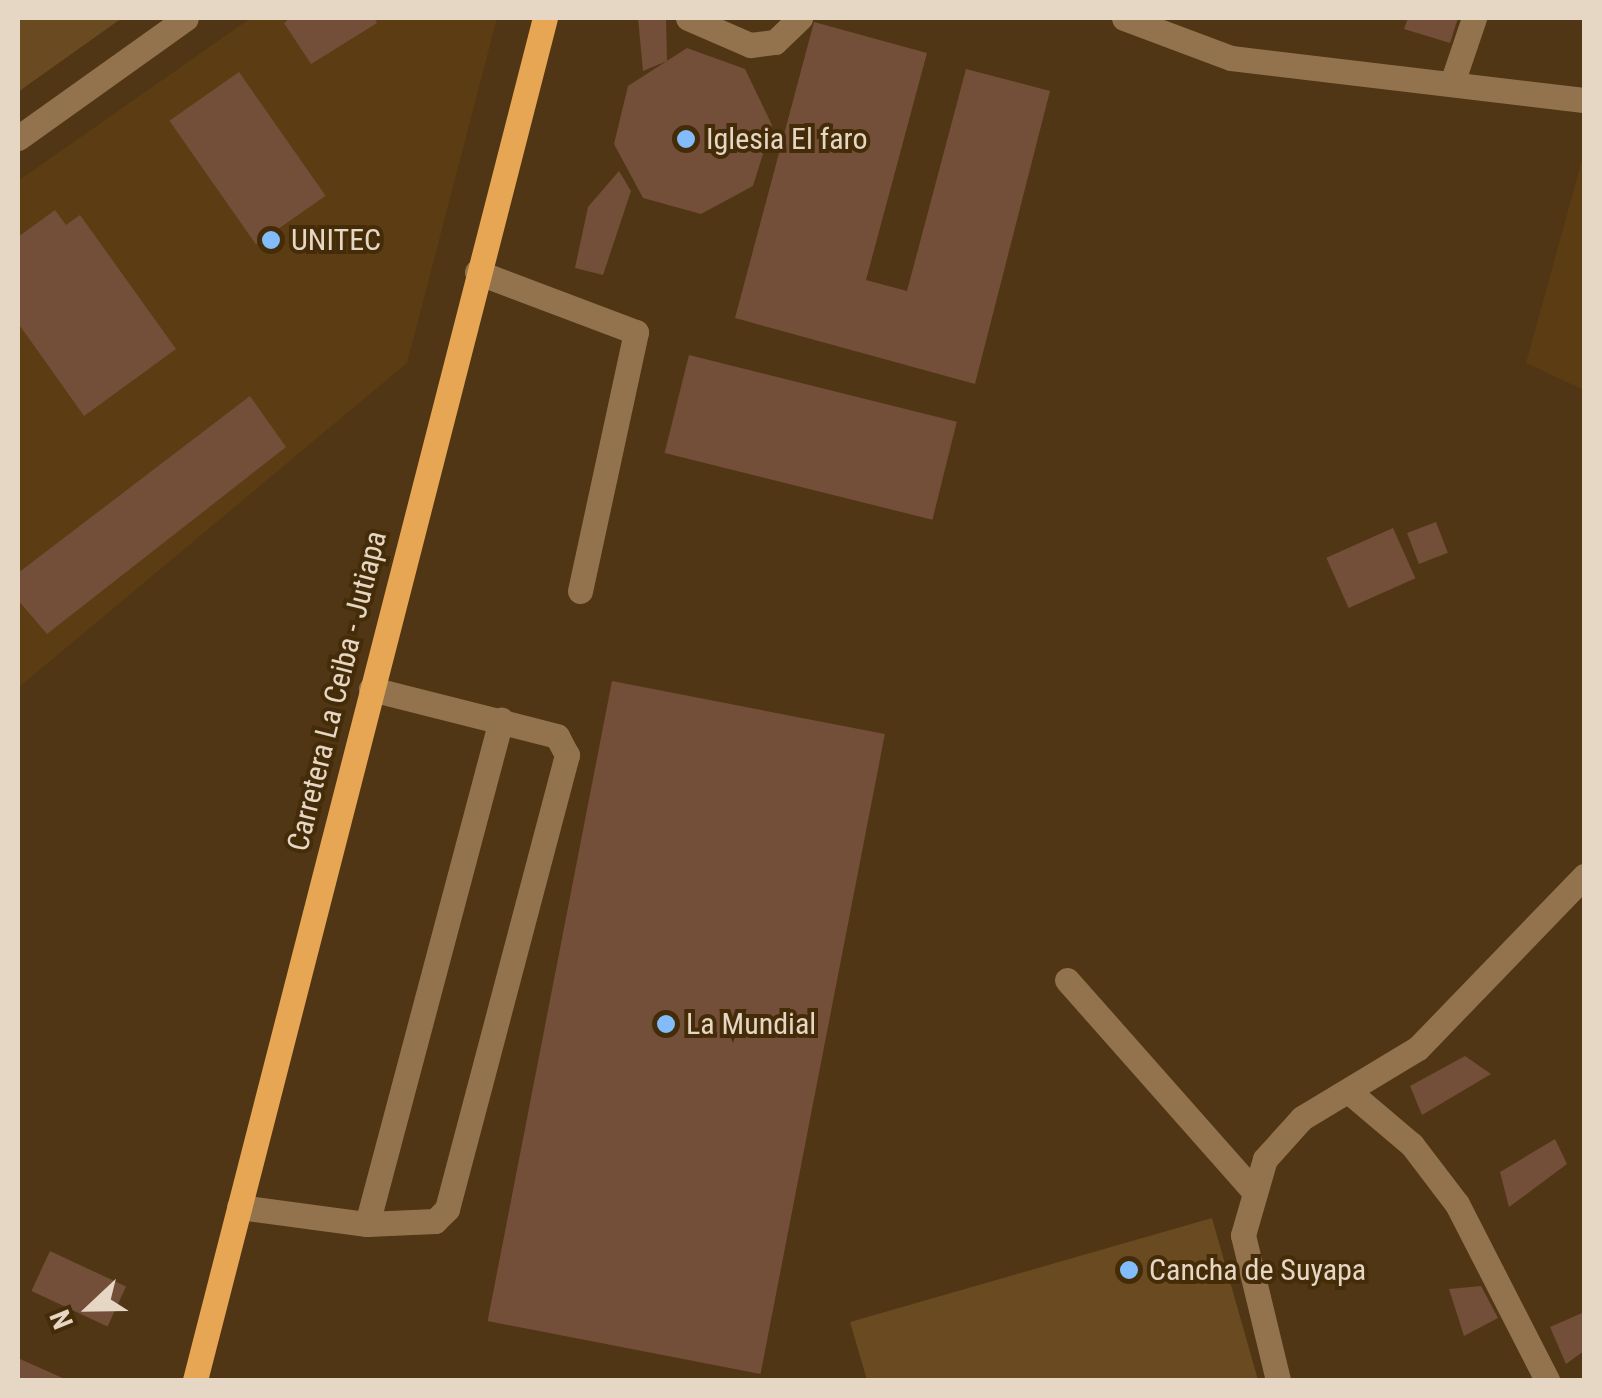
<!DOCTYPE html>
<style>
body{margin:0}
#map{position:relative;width:1602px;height:1398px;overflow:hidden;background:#503614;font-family:"Roboto Condensed",sans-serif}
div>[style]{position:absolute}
.built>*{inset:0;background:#5c3d13}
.green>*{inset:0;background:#6a4a21}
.building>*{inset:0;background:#734e38;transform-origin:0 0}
.minor>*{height:25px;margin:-12.5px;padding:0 12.5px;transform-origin:12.5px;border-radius:12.5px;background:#93734d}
.major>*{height:25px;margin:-12.5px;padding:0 12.5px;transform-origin:12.5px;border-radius:12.5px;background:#e7a653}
.dots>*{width:28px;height:28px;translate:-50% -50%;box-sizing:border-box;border:5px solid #452c08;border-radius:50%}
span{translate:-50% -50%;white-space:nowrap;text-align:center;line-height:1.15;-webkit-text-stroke:8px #452c08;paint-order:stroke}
.poi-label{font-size:30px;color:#e6d6c4}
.left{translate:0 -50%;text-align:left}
.street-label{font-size:30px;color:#e6d6c4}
.frame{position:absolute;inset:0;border:20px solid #e6d6c4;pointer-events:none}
.north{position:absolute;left:40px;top:1258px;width:100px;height:100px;-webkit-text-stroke:8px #452c08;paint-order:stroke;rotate:248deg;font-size:28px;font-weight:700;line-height:40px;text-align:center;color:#e6d6c4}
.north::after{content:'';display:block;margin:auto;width:35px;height:45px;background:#e6d6c4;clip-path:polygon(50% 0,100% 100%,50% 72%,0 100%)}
</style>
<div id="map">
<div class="built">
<i style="clip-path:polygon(251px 18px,497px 18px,407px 363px,18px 688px,18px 181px)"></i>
<i style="clip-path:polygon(1584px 153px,1584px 390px,1526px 363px)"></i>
</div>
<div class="green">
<i style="clip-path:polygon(18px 18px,122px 18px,18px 92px)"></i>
<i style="clip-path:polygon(1212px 1218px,1258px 1380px,867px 1380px,850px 1322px)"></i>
</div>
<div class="building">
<i style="clip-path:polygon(290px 18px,374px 18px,377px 23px,311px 64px,284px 23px)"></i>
<i style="clip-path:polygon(638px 18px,666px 18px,667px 61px,643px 71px)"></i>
<i style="clip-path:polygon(1408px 18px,1458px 18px,1450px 43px,1404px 29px)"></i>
<i style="clip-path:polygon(814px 22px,927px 53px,866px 280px,907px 291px,966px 69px,1050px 91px,975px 384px,735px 318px)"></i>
<i style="clip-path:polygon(687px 48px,745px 69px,772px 125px,753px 186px,701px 214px,643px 198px,614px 144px,628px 86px)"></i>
<i style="left:239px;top:72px;width:151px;height:85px;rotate:55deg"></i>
<i style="clip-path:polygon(619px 171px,631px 191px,603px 275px,575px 268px,588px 207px)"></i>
<i style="clip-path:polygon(55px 210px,66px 225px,80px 215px,176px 349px,84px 416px,18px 323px,18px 237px)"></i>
<i style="left:689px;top:355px;width:276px;height:101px;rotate:14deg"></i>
<i style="clip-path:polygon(250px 396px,286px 447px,47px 634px,18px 600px,18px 573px)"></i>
<i style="left:1436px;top:522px;width:33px;height:31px;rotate:69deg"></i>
<i style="left:1393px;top:528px;width:55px;height:73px;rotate:66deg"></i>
<i style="left:612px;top:681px;width:278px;height:652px;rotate:11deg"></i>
<i style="clip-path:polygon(1465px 1056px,1491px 1074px,1422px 1115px,1410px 1086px)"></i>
<i style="clip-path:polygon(1555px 1139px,1567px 1164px,1509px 1207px,1500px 1172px)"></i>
<i style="left:50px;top:1251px;width:84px;height:44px;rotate:25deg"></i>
<i style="clip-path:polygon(1481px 1286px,1498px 1318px,1464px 1336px,1449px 1289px)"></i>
<i style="clip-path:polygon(1582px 1313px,1584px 1351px,1566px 1364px,1550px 1327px)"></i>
<i style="clip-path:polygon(18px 1358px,67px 1380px,18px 1380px)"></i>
</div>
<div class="minor">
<i style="left:688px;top:18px;width:68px;rotate:23.5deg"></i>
<i style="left:750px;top:45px;width:25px;rotate:-7deg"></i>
<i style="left:775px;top:42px;width:35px;rotate:-44deg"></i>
<i style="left:1124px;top:18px;width:114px;rotate:20.5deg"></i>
<i style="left:1231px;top:58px;width:355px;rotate:6.8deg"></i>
<i style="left:1452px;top:83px;width:69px;rotate:-71.3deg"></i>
<i style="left:18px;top:138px;width:206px;rotate:-35.5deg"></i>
<i style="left:477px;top:272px;width:170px;rotate:20.7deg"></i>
<i style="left:636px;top:332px;width:265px;rotate:102.2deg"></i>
<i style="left:1067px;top:980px;width:281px;rotate:48.5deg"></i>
<i style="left:1353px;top:1095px;width:77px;rotate:40.3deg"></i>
<i style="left:1412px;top:1145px;width:74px;rotate:52.7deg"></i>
<i style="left:1457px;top:1204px;width:198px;rotate:62.9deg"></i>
<i style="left:239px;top:1207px;width:129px;rotate:7.6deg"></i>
<i style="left:367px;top:1224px;width:522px;rotate:-75.11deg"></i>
<i style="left:367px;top:1224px;width:68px;rotate:-2.5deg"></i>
<i style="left:435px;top:1221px;width:17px;rotate:-45deg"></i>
<i style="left:447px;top:1209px;width:470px;rotate:-75.2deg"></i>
<i style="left:567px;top:755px;width:21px;rotate:-118deg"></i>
<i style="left:557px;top:736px;width:192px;rotate:-165.8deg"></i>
<i style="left:1278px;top:1380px;width:149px;rotate:-103.6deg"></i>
<i style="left:1243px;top:1235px;width:79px;rotate:-73.9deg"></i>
<i style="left:1265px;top:1159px;width:55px;rotate:-47.9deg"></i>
<i style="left:1302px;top:1118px;width:135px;rotate:-31.1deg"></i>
<i style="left:1418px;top:1048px;width:239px;rotate:-46deg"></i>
</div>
<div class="major">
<i style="left:195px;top:1380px;width:1406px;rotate:-75.59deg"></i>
</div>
<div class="dots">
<i style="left:686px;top:139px;background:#82bcfa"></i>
<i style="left:271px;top:240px;background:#82bcfa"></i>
<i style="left:666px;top:1024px;background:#82bcfa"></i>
<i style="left:1129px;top:1270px;background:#82bcfa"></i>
</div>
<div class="poi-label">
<span class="left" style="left:706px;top:139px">Iglesia El faro</span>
<span class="left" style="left:291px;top:240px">UNITEC</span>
<span class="left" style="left:686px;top:1024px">La Mundial</span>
<span class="left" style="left:1149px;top:1270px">Cancha de Suyapa</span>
</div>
<div class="street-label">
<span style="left:337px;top:691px;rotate:-76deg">Carretera La Ceiba - Jutiapa</span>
</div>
<div class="frame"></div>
<div class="north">N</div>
</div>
